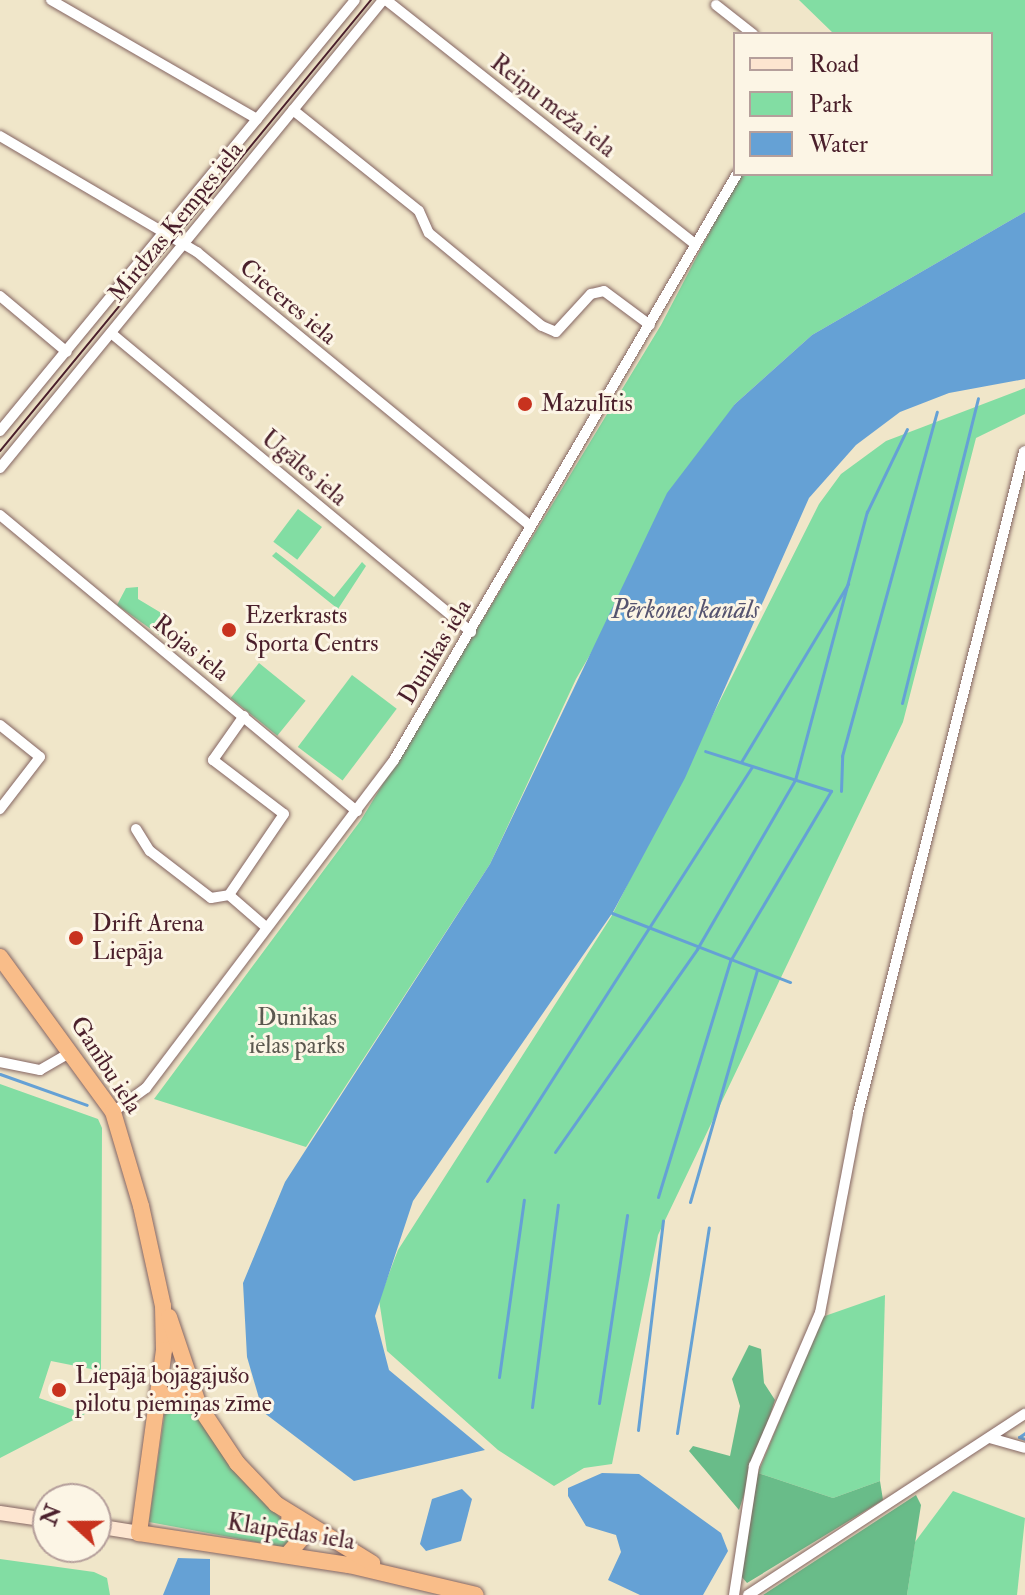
<!DOCTYPE html>
<meta charset="utf-8">
<style>
body{margin:0}
#map{position:relative;width:1025px;height:1595px;overflow:hidden;background:#f0e6c9;font-family:"IM FELL Double Pica",serif}
div>[style]{position:absolute}
.green>*{inset:0;background:#82dda3;transform-origin:0 0}
.forest>*{inset:0;background:#69bc89}
.water>*{inset:0;background:#65a1d5}
.stream>*{height:3px;margin:-1.5px;padding:0 1.5px;transform-origin:1.5px;border-radius:1.5px;background:#65a1d5}
.roads{filter:drop-shadow(0 0 2px #846562) drop-shadow(0 0 2px #846562)}
.minor>*{height:10px;margin:-5px;padding:0 5px;transform-origin:5px;border-radius:5px;background:#fff}
.secondary>*{height:14px;margin:-7px;padding:0 7px;transform-origin:7px;border-radius:7px;background:#fde5d0}
.trunk>*{height:16px;margin:-8px;padding:0 8px;transform-origin:8px;border-radius:8px;background:#f9bd89}
.tram>*{height:2px;margin:-1px;padding:0 1px;transform-origin:1px;border-radius:1px;background:#4a1f2b}
.dots>*{width:22px;height:22px;translate:-50% -50%;box-sizing:border-box;border:4px solid #fcf5e5;border-radius:50%}
span{translate:-50% -50%;white-space:nowrap;text-align:center;line-height:1.15;-webkit-text-stroke:6px #fcf5e5;paint-order:stroke}
.street-label{font-size:24px;color:#4a1f2b}
.poi-label{font-size:24px;color:#4a1f2b}
.left{translate:0 -50%;text-align:left}
.park-label{font-size:24px;color:#5b584f}
.water-label{font-size:26px;color:#55536f;font-style:italic}
.legend{position:absolute;left:733px;top:32px;width:260px;height:144px;box-sizing:border-box;background:#fcf5e5;border:2px solid #b59f9b;margin:0;padding:10px 14px;list-style:none;font-size:24px;color:#4a1f2b}
.legend li{display:flex;align-items:center;gap:16px;height:40px}
.legend b{width:40px;border:2px solid #b59f9b}
.north{position:absolute;left:32px;top:1483px;width:80px;height:80px;box-sizing:border-box;background:#fcf5e5;border:2px solid #b59f9b;border-radius:50%;rotate:291deg;font-size:22px;font-weight:700;line-height:32px;text-align:center;color:#4a1f2b}
.north::after{content:'';display:block;margin:auto;width:28px;height:36px;background:#c8321e;clip-path:polygon(50% 0,100% 100%,50% 72%,0 100%)}
</style>
<div id="map">
<div class="green">
<i style="clip-path:polygon(799px 0,1025px 0,1025px 212px,812px 335px,735px 404px,576px 679px,490px 864px,306px 1147px,154px 1099px,361px 820px,661px 325px,740px 174px,991px 174px,991px 34px,834px 34px)"></i>
<i style="clip-path:polygon(1025px 388px,1025px 414px,976px 438px,903px 722px,658px 1235px,612px 1464px,584px 1468px,554px 1486px,498px 1450px,387px 1351px,379px 1300px,398px 1250px,611px 917px,819px 504px,841px 474px,886px 441px)"></i>
<i style="left:298px;top:509px;width:30px;height:41px;rotate:37deg"></i>
<i style="clip-path:polygon(276px 552px,334px 597px,362px 562px,366px 566px,338px 609px,272px 556px)"></i>
<i style="clip-path:polygon(138px 587px,138px 599px,173px 620px,162px 637px,117px 605px,126px 588px)"></i>
<i style="left:259px;top:663px;width:60px;height:45px;rotate:39deg"></i>
<i style="left:352px;top:675px;width:56px;height:90px;rotate:37deg"></i>
<i style="clip-path:polygon(0 1084px,98px 1119px,102px 1128px,101px 1371px,51px 1361px,39px 1398px,85px 1414px,0 1458px)"></i>
<i style="clip-path:polygon(885px 1295px,880px 1481px,833px 1498px,758px 1473px,822px 1317px)"></i>
<i style="clip-path:polygon(181px 1397px,295px 1536px,288px 1548px,149px 1522px,165px 1411px)"></i>
<i style="clip-path:polygon(953px 1491px,1025px 1518px,1017px 1595px,907px 1595px,915px 1542px)"></i>
<i style="clip-path:polygon(0 1559px,94px 1572px,107px 1578px,110px 1595px,0 1595px)"></i>
</div>
<div class="forest">
<i style="clip-path:polygon(749px 1345px,761px 1349px,764px 1383px,775px 1400px,739px 1510px,689px 1451px,693px 1446px,730px 1456px,740px 1406px,732px 1379px)"></i>
<i style="clip-path:polygon(758px 1473px,833px 1498px,880px 1481px,883px 1500px,747px 1583px,741px 1576px)"></i>
<i style="clip-path:polygon(916px 1495px,921px 1505px,907px 1595px,763px 1595px)"></i>
</div>
<div class="water">
<i style="clip-path:polygon(1025px 212px,1025px 379px,949px 393px,900px 412px,856px 445px,809px 498px,685px 778px,613px 912px,413px 1201px,375px 1316px,389px 1370px,485px 1450px,354px 1481px,263px 1412px,247px 1357px,243px 1283px,285px 1182px,490px 864px,667px 493px,735px 404px,812px 335px)"></i>
<i style="clip-path:polygon(602px 1473px,639px 1474px,721px 1533px,728px 1551px,703px 1595px,640px 1595px,608px 1580px,621px 1552px,616px 1535px,586px 1526px,568px 1496px,568px 1488px)"></i>
<i style="clip-path:polygon(462px 1489px,472px 1499px,461px 1541px,426px 1551px,420px 1544px,432px 1499px)"></i>
<i style="clip-path:polygon(178px 1558px,210px 1559px,210px 1595px,163px 1595px)"></i>
</div>
<div class="stream">
<i style="left:902px;top:703px;width:314px;rotate:-76deg"></i>
<i style="left:741px;top:762px;width:208px;rotate:-59deg"></i>
<i style="left:841px;top:791px;width:35px;rotate:-88deg"></i>
<i style="left:842px;top:756px;width:357px;rotate:-74.6deg"></i>
<i style="left:612px;top:913px;width:191px;rotate:21.2deg"></i>
<i style="left:0;top:1074px;width:92px;rotate:19.6deg"></i>
<i style="left:555px;top:1152px;width:248px;rotate:-55deg"></i>
<i style="left:697px;top:949px;width:195px;rotate:-59.9deg"></i>
<i style="left:795px;top:780px;width:278px;rotate:-75deg"></i>
<i style="left:867px;top:512px;width:92px;rotate:-64.3deg"></i>
<i style="left:487px;top:1181px;width:492px;rotate:-57.4deg"></i>
<i style="left:658px;top:1197px;width:247px;rotate:-73deg"></i>
<i style="left:730px;top:961px;width:198px;rotate:-59.3deg"></i>
<i style="left:831px;top:791px;width:132px;rotate:-162.4deg"></i>
<i style="left:690px;top:1202px;width:241px;rotate:-73.9deg"></i>
<i style="left:499px;top:1377px;width:179px;rotate:-82deg"></i>
<i style="left:599px;top:1403px;width:190px;rotate:-81.5deg"></i>
<i style="left:532px;top:1407px;width:204px;rotate:-82.7deg"></i>
<i style="left:638px;top:1430px;width:211px;rotate:-83.2deg"></i>
<i style="left:677px;top:1433px;width:208px;rotate:-81.2deg"></i>
<i style="left:1025px;top:1433px;width:7px;rotate:146deg"></i>
<i style="left:1019px;top:1437px;width:6px;rotate:18deg"></i>
</div>
<div class="roads">
<div class="minor">
<i style="left:51px;top:0;width:238px;rotate:30deg"></i>
<i style="left:386px;top:0;width:392px;rotate:38.3deg"></i>
<i style="left:716px;top:5px;width:47px;rotate:38.1deg"></i>
<i style="left:293px;top:110px;width:161px;rotate:38.7deg"></i>
<i style="left:419px;top:211px;width:24px;rotate:66deg"></i>
<i style="left:429px;top:233px;width:146px;rotate:39.5deg"></i>
<i style="left:542px;top:326px;width:15px;rotate:23deg"></i>
<i style="left:556px;top:332px;width:52px;rotate:-47.4deg"></i>
<i style="left:591px;top:294px;width:13px;rotate:-13deg"></i>
<i style="left:604px;top:291px;width:57px;rotate:36.5deg"></i>
<i style="left:0;top:136px;width:229px;rotate:30.5deg"></i>
<i style="left:197px;top:252px;width:431px;rotate:39.4deg"></i>
<i style="left:0;top:296px;width:87px;rotate:39.9deg"></i>
<i style="left:111px;top:333px;width:468px;rotate:39.7deg"></i>
<i style="left:0;top:431px;width:558px;rotate:-50.52deg"></i>
<i style="left:0;top:468px;width:605px;rotate:-50.7deg"></i>
<i style="left:0;top:515px;width:464px;rotate:39.7deg"></i>
<i style="left:244px;top:716px;width:54px;rotate:125.2deg"></i>
<i style="left:213px;top:760px;width:89px;rotate:37.3deg"></i>
<i style="left:284px;top:814px;width:98px;rotate:124.2deg"></i>
<i style="left:229px;top:895px;width:50px;rotate:41deg"></i>
<i style="left:0;top:725px;width:51px;rotate:38.7deg"></i>
<i style="left:40px;top:757px;width:66px;rotate:127.6deg"></i>
<i style="left:136px;top:829px;width:26px;rotate:58deg"></i>
<i style="left:150px;top:851px;width:77px;rotate:37.6deg"></i>
<i style="left:211px;top:898px;width:18px;rotate:-9deg"></i>
<i style="left:0;top:1062px;width:41px;rotate:11.3deg"></i>
<i style="left:40px;top:1070px;width:36px;rotate:-30deg"></i>
<i style="left:113px;top:1112px;width:41px;rotate:-36deg"></i>
<i style="left:146px;top:1088px;width:411px;rotate:-52.9deg"></i>
<i style="left:394px;top:760px;width:679px;rotate:-59.66deg"></i>
<i style="left:990px;top:1438px;width:36px;rotate:16deg"></i>
<i style="left:734px;top:1595px;width:131px;rotate:-81.2deg"></i>
<i style="left:754px;top:1466px;width:167px;rotate:-66.7deg"></i>
<i style="left:820px;top:1313px;width:204px;rotate:-79.2deg"></i>
<i style="left:858px;top:1113px;width:682px;rotate:-75.9deg"></i>
<i style="left:748px;top:1595px;width:331px;rotate:-33.2deg"></i>
</div>
<div class="secondary">
<i style="left:0;top:1513px;width:49px;rotate:8.3deg"></i>
<i style="left:96px;top:1526px;width:44px;rotate:9.2deg"></i>
</div>
<div class="trunk">
<i style="left:0;top:957px;width:192px;rotate:53.9deg"></i>
<i style="left:113px;top:1112px;width:98px;rotate:73.4deg"></i>
<i style="left:141px;top:1206px;width:102px;rotate:77.6deg"></i>
<i style="left:163px;top:1306px;width:44px;rotate:88.7deg"></i>
<i style="left:164px;top:1350px;width:185px;rotate:97.8deg"></i>
<i style="left:139px;top:1533px;width:212px;rotate:8.7deg"></i>
<i style="left:349px;top:1565px;width:130px;rotate:13.3deg"></i>
<i style="left:169px;top:1317px;width:94px;rotate:71.4deg"></i>
<i style="left:199px;top:1406px;width:69px;rotate:56.3deg"></i>
<i style="left:237px;top:1463px;width:57px;rotate:46.4deg"></i>
<i style="left:276px;top:1504px;width:113px;rotate:31.6deg"></i>
<i style="left:161px;top:1406px;width:23px;rotate:-47deg"></i>
<i style="left:177px;top:1389px;width:26px;rotate:37deg"></i>
<i style="left:288px;top:1554px;width:21px;rotate:-49deg"></i>
<i style="left:302px;top:1538px;width:23px;rotate:-124deg"></i>
</div>
</div>
<div class="tram">
<i style="left:0;top:451px;width:584px;rotate:-50.56deg"></i>
</div>
<div class="dots">
<i style="left:525px;top:404px;background:#c8321e"></i>
<i style="left:229px;top:630px;background:#c8321e"></i>
<i style="left:76px;top:938px;background:#c8321e"></i>
<i style="left:59px;top:1390px;background:#c8321e"></i>
</div>
<div class="street-label">
<span style="left:553px;top:106px;rotate:38deg">Reiņu meža iela</span>
<span style="left:176px;top:222px;rotate:-51deg">Mirdzas Ķempes iela</span>
<span style="left:288px;top:302px;rotate:40deg">Cieceres iela</span>
<span style="left:304px;top:468px;rotate:40deg">Ugāles iela</span>
<span style="left:191px;top:648px;rotate:39deg">Rojas iela</span>
<span style="left:435px;top:652px;rotate:-59deg">Dunikas iela</span>
<span style="left:106px;top:1065px;rotate:57deg">Ganību iela</span>
<span style="left:291px;top:1532px;rotate:9deg">Klaipēdas iela</span>
</div>
<div class="poi-label">
<span class="left" style="left:541px;top:404px">Mazulītis</span>
<span class="left" style="left:245px;top:630px">Ezerkrasts<br>Sporta Centrs</span>
<span class="left" style="left:92px;top:938px">Drift Arena<br>Liepāja</span>
<span class="left" style="left:75px;top:1390px">Liepājā bojāgājušo<br>pilotu piemiņas zīme</span>
</div>
<div class="park-label">
<span style="left:297px;top:1032px">Dunikas<br>ielas parks</span>
</div>
<div class="water-label">
<span style="left:685px;top:611px">Pērkones kanāls</span>
</div>
<ul class="legend">
<li><b style="height:10px;background:#fde5d0"></b>Road</li>
<li><b style="height:22px;background:#82dda3"></b>Park</li>
<li><b style="height:22px;background:#65a1d5"></b>Water</li>
</ul>
<div class="north">N</div>
</div>
